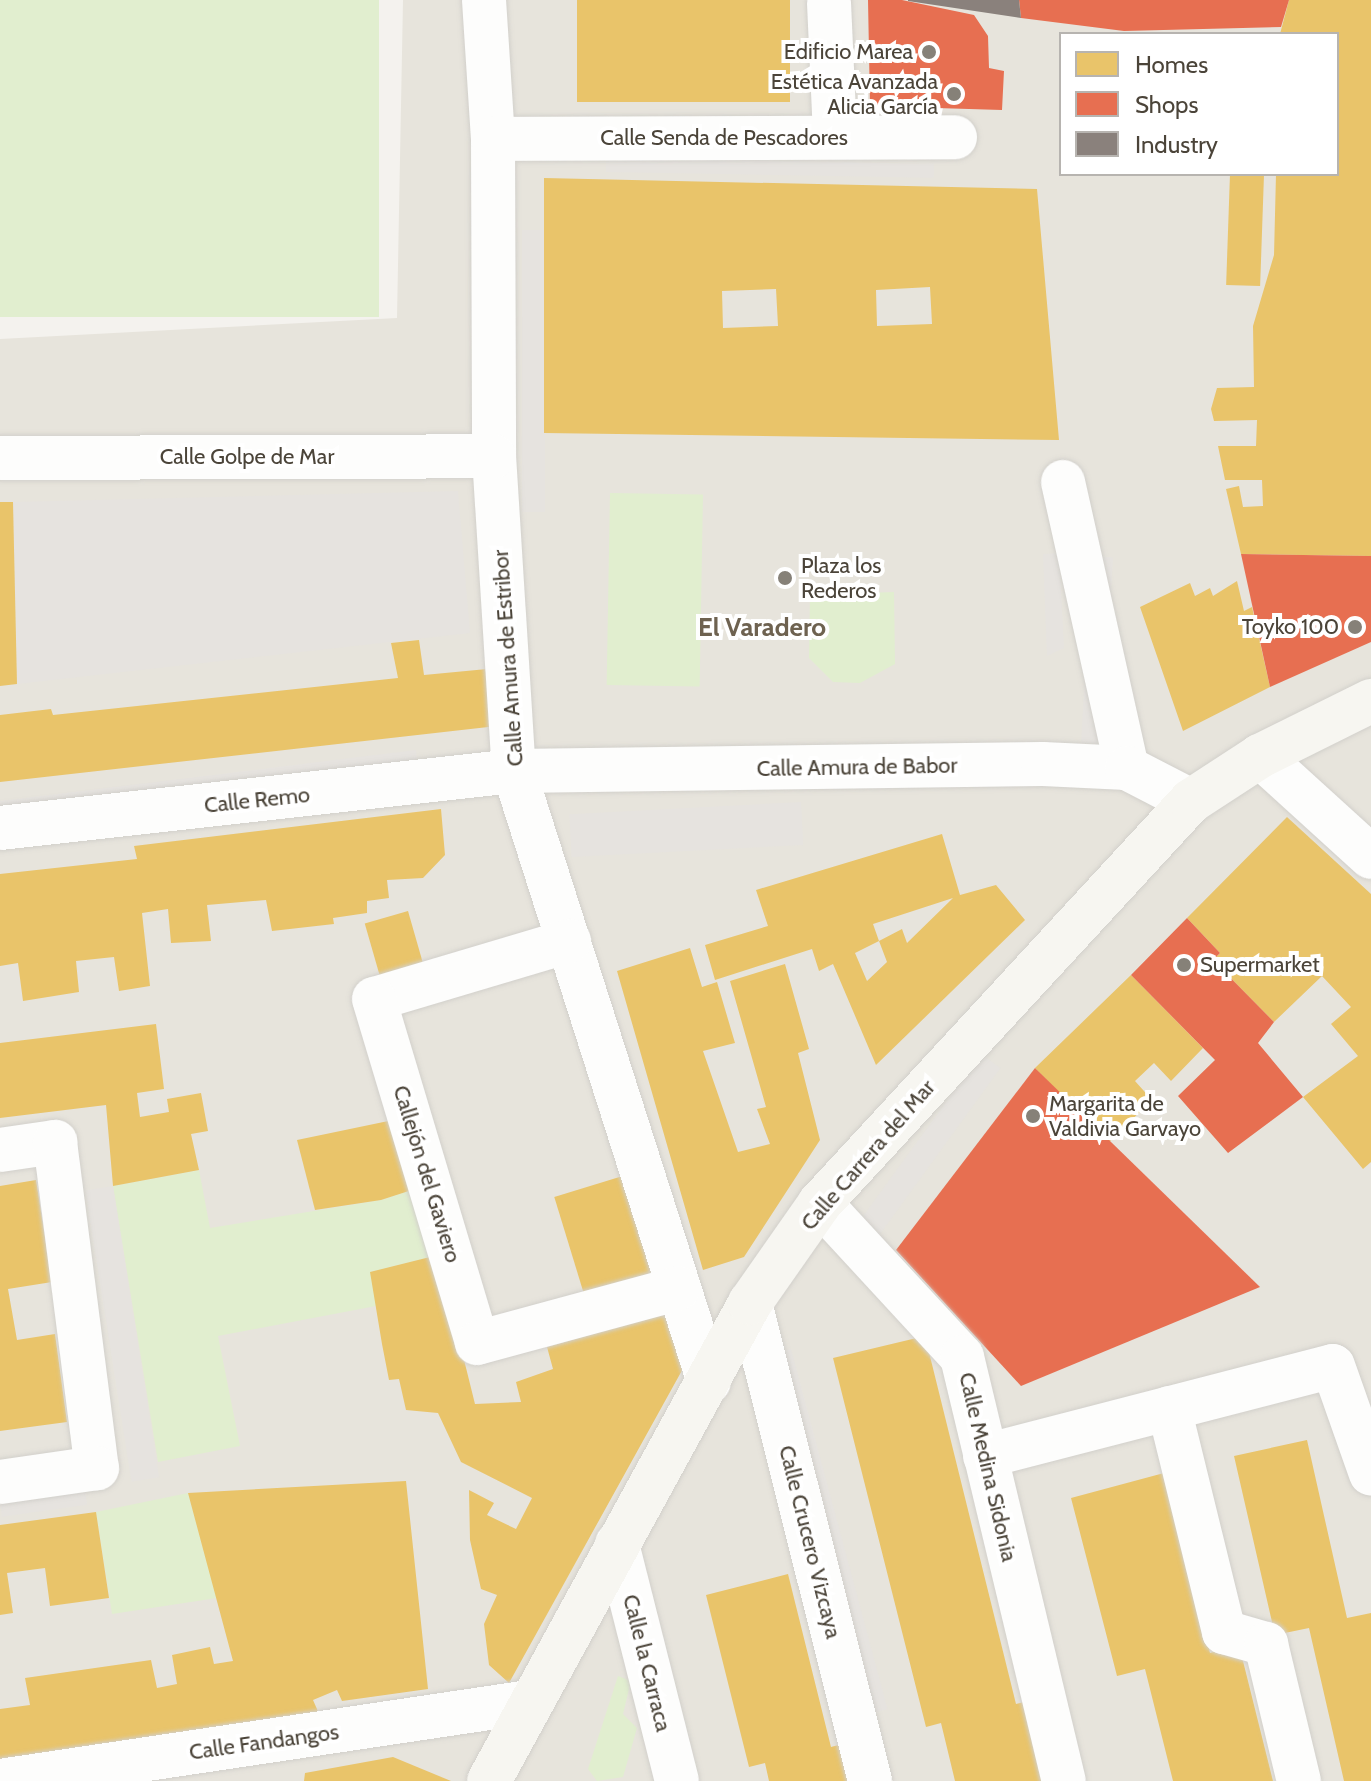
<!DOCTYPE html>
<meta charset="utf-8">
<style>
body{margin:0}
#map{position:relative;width:1371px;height:1781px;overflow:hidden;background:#f4f2ee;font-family:Cabin,sans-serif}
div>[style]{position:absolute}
.residential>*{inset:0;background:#e7e4dc}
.green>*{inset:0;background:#e1eecf;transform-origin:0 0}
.parking>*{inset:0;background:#e6e3df;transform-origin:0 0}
.homes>*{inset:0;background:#e9c46a;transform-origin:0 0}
.shops>*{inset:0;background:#e76f51}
.industry>*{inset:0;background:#8a817c}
.roads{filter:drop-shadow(0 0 2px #d2d0cb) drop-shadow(0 0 2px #d2d0cb)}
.street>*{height:44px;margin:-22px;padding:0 22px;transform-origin:22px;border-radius:22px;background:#fdfdfc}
.secondary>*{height:44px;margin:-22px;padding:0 22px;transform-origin:22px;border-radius:22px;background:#f7f6f1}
.dots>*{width:22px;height:22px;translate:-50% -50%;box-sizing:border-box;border:4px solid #fff;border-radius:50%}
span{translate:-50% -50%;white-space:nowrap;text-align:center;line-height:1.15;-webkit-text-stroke:8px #fff;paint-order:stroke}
.poi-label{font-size:22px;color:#4b4439}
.right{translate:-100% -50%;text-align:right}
.left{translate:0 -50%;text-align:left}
.street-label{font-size:22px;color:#4b4439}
.quarter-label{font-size:26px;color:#6e6250;font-weight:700}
.legend{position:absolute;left:1059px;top:32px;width:280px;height:144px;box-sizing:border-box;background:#fff;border:2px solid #b7b4b0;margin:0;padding:10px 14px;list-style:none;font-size:24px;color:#4b4439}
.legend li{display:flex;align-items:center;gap:16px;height:40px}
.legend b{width:40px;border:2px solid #b7b4b0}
</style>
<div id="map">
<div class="residential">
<i style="clip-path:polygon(evenodd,403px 0,1371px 0,1371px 1781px,0 1781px,0 339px,397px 318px,403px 0,1061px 34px,1337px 34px,1337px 174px,1061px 174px,1061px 34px)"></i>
</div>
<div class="green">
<i style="left:0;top:0;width:379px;height:317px"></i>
<i style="left:610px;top:493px;width:93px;height:192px;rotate:1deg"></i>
<i style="clip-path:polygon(894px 592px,895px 664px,860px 683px,833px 682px,809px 658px,810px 595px)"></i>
<i style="clip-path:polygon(199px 1170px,210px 1228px,381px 1200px,418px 1188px,438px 1255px,371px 1272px,376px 1306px,218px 1336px,240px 1446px,158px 1462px,113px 1186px)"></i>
<i style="clip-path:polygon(188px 1493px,217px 1598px,112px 1614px,96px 1512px)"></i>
<i style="clip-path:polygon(618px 1676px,631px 1681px,623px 1714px,637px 1728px,623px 1777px,597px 1781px,588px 1769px)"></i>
</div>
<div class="parking">
<i style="left:606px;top:158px;width:328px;height:14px;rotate:1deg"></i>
<i style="left:522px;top:230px;width:23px;height:282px"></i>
<i style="clip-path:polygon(458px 491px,470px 633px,17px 684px,13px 502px)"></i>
<i style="clip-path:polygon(1059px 553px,1064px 648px,1047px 656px,1043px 554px)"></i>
<i style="left:1091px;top:556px;width:22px;height:187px;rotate:3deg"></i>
<i style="left:416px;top:750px;width:16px;height:419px;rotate:83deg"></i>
<i style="left:801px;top:802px;width:43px;height:232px;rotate:87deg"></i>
<i style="left:981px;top:1054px;width:24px;height:208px;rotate:36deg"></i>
<i style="left:113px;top:1186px;width:295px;height:28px;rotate:81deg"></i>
<i style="left:791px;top:1349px;width:373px;height:22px;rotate:75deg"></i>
<i style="left:85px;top:1490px;width:15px;height:86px;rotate:82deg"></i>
</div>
<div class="homes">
<i style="left:577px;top:0;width:213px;height:102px"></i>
<i style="clip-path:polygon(1289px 0,1371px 0,1371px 556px,1241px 554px,1226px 489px,1239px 486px,1243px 507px,1263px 506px,1262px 480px,1225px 480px,1218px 446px,1256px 446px,1257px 420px,1214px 421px,1211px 409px,1217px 388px,1254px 387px,1253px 326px,1274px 255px,1276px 174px,1337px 174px,1337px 34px,1280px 34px)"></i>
<i style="left:1230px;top:174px;width:34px;height:111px;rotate:2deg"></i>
<i style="clip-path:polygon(evenodd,544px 178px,1037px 189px,1059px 440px,544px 433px,544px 178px,930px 287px,932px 324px,877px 326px,876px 290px,930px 287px,544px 178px,776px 289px,778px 326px,723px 328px,722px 291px,776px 289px)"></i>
<i style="clip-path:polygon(0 502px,13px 502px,17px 684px,0 686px)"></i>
<i style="clip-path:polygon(1237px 581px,1244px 611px,1252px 607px,1270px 687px,1183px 731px,1140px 607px,1190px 583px,1195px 596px,1210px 588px,1213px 596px)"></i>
<i style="clip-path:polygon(419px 640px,424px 675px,487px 669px,497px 726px,0 782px,0 715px,51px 709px,53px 715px,398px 678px,391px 643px)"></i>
<i style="clip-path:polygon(441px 809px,445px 855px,423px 878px,387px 880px,389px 898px,367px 901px,367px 913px,333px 918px,334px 924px,272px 931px,266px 900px,207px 905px,211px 941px,171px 943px,168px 909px,142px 913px,150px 986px,119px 991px,114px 957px,76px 961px,79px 992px,23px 1001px,18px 963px,0 966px,0 874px,137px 859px,134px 846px)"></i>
<i style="clip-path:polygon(1287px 817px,1371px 894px,1371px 1162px,1363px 1169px,1303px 1097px,1358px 1056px,1331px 1024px,1351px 1007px,1322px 976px,1274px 1022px,1213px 960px,1220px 953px,1187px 918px)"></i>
<i style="clip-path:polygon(evenodd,942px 834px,960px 895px,996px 885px,1025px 920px,876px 1065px,833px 964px,819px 971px,812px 949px,715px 980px,705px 945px,768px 926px,756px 890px,942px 834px,953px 898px,907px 943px,902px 929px,879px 941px,887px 962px,867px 981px,855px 953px,879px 941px,873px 924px,953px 898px)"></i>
<i style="left:408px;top:911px;width:66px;height:45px;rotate:74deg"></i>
<i style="clip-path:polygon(690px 948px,702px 987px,717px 982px,735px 1043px,703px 1051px,738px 1152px,770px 1144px,757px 1109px,766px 1107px,730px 981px,785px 964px,809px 1049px,798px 1053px,820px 1140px,744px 1257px,703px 1270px,617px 971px)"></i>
<i style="clip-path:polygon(1131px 975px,1203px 1048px,1171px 1081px,1154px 1063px,1135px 1081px,1152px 1100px,1108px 1143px,1035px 1068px)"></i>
<i style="clip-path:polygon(156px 1024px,164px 1089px,137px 1093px,140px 1117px,169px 1112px,167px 1099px,201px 1093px,208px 1131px,191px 1134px,199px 1170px,113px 1186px,106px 1105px,0 1118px,0 1043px)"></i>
<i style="clip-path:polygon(398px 1119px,418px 1188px,381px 1200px,315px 1210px,297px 1140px)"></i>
<i style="left:626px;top:1175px;width:107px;height:75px;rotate:73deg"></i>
<i style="clip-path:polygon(36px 1180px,52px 1282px,8px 1289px,17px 1340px,55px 1334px,67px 1422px,0 1431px,0 1186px)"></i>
<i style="clip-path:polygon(438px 1255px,475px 1404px,521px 1402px,516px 1382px,553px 1369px,547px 1347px,669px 1312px,685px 1365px,509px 1683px,489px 1665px,484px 1624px,497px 1595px,481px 1589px,470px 1540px,469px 1490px,494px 1503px,487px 1515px,516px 1529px,532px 1498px,461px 1462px,438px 1413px,406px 1410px,399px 1379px,389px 1380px,382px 1344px,370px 1272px)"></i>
<i style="clip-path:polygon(925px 1336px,1016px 1704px,1032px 1700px,1052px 1781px,955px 1781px,941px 1723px,926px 1727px,833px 1358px)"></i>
<i style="clip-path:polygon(1307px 1440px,1347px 1618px,1371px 1613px,1371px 1781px,1344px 1781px,1309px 1628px,1275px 1635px,1234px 1456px)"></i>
<i style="clip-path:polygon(1164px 1473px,1210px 1653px,1239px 1645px,1273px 1781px,1173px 1781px,1145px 1669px,1117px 1676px,1071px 1498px)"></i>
<i style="clip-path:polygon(406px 1481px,428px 1689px,342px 1701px,337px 1690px,313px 1700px,320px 1716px,0 1764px,0 1709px,30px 1705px,25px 1678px,151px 1660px,157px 1688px,177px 1684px,172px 1655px,210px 1647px,214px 1664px,233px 1661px,188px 1493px)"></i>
<i style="clip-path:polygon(96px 1512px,109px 1598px,50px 1606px,45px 1568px,7px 1573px,13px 1613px,0 1615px,0 1525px)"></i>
<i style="clip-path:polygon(788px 1574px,831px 1747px,846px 1743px,855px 1781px,769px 1781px,765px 1763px,749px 1767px,706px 1595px)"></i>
<i style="clip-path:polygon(393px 1757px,451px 1781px,304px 1781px,305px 1773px)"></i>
</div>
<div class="shops">
<i style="clip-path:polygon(868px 0,902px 0,974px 15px,988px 36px,989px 68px,1004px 71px,1002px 110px,870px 106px)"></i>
<i style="clip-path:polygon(1019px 0,1289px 0,1281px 27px,1124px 31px,1021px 18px)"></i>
<i style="clip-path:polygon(1241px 554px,1371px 556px,1371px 642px,1270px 687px)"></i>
<i style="clip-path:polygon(1187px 918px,1220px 953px,1213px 960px,1274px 1022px,1258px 1043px,1303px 1097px,1228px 1153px,1178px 1096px,1215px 1060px,1131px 975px)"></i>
<i style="clip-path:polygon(1035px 1068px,1260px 1287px,1021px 1386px,896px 1250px)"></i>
</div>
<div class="industry">
<i style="clip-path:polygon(1019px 0,1021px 18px,908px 1px,908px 0)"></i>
</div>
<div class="roads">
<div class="street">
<i style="left:484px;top:0;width:139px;rotate:86.3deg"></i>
<i style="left:493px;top:139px;width:317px;rotate:89.8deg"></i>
<i style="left:494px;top:456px;width:316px;rotate:86.4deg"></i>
<i style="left:514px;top:771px;width:641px;rotate:72.3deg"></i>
<i style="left:829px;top:3px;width:134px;rotate:87.4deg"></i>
<i style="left:493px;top:139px;width:462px;rotate:-0.2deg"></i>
<i style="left:0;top:458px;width:494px;rotate:-0.2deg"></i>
<i style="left:1063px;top:482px;width:293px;rotate:77.4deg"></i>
<i style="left:1260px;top:756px;width:150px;rotate:42.3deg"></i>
<i style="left:0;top:828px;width:517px;rotate:-6.33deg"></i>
<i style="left:514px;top:771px;width:529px;rotate:-0.76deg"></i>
<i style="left:1043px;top:764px;width:84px;rotate:2.7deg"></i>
<i style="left:1127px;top:768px;width:72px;rotate:27.3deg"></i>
<i style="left:569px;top:941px;width:203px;rotate:163.4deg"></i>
<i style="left:374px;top:999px;width:359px;rotate:73.3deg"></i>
<i style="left:477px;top:1343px;width:209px;rotate:-15.2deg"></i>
<i style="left:0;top:1150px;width:56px;rotate:-8.3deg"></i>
<i style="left:55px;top:1142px;width:329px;rotate:82.7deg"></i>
<i style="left:97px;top:1468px;width:98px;rotate:171.8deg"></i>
<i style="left:820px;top:1203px;width:209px;rotate:47.3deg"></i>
<i style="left:962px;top:1357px;width:436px;rotate:76.5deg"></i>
<i style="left:750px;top:1303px;width:493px;rotate:75.9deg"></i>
<i style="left:1169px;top:1408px;width:231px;rotate:76.2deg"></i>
<i style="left:1224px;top:1632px;width:44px;rotate:15.9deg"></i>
<i style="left:1266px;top:1644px;width:141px;rotate:76.5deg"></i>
<i style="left:985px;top:1456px;width:359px;rotate:-14.5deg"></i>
<i style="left:1333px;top:1366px;width:114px;rotate:70.6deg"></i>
<i style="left:617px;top:1544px;width:244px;rotate:75.8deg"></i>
<i style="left:0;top:1781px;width:535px;rotate:-8.49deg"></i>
</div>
<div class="secondary">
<i style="left:489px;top:1781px;width:545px;rotate:-61.36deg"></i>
<i style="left:750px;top:1303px;width:122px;rotate:-55deg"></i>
<i style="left:820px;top:1203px;width:547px;rotate:-47.3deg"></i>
<i style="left:1191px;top:801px;width:82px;rotate:-33.1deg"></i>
<i style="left:1260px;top:756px;width:124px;rotate:-26.4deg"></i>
</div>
</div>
<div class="dots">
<i style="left:929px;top:52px;background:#868178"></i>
<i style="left:954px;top:94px;background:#868178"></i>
<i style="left:785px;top:578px;background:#868178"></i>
<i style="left:1355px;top:627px;background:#868178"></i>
<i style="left:1184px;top:965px;background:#868178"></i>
<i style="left:1033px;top:1116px;background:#868178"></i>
</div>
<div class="poi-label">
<span class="right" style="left:913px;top:52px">Edificio Marea</span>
<span class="right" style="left:938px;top:94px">Estética Avanzada<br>Alicia García</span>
<span class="left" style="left:801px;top:578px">Plaza los<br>Rederos</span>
<span class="right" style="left:1339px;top:627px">Toyko 100</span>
<span class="left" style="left:1200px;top:965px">Supermarket</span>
<span class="left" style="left:1049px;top:1116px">Margarita de<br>Valdivia Garvayo</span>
</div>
<div class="street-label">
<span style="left:724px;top:138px">Calle Senda de Pescadores</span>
<span style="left:247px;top:457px">Calle Golpe de Mar</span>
<span style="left:508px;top:658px;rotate:-94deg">Calle Amura de Estribor</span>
<span style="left:857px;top:767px;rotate:-1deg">Calle Amura de Babor</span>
<span style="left:257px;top:800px;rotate:-6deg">Calle Remo</span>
<span style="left:868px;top:1155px;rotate:-49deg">Calle Carrera del Mar</span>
<span style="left:427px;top:1174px;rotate:73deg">Callejón del Gaviero</span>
<span style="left:988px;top:1467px;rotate:77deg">Calle Medina Sidonia</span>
<span style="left:810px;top:1542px;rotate:76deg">Calle Crucero Vizcaya</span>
<span style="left:647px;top:1663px;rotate:76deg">Calle la Carraca</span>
<span style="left:264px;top:1742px;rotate:-8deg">Calle Fandangos</span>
</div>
<div class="quarter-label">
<span style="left:762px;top:628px">El Varadero</span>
</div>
<ul class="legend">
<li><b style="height:22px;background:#e9c46a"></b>Homes</li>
<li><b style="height:22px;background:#e76f51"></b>Shops</li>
<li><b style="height:22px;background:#8a817c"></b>Industry</li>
</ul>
</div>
